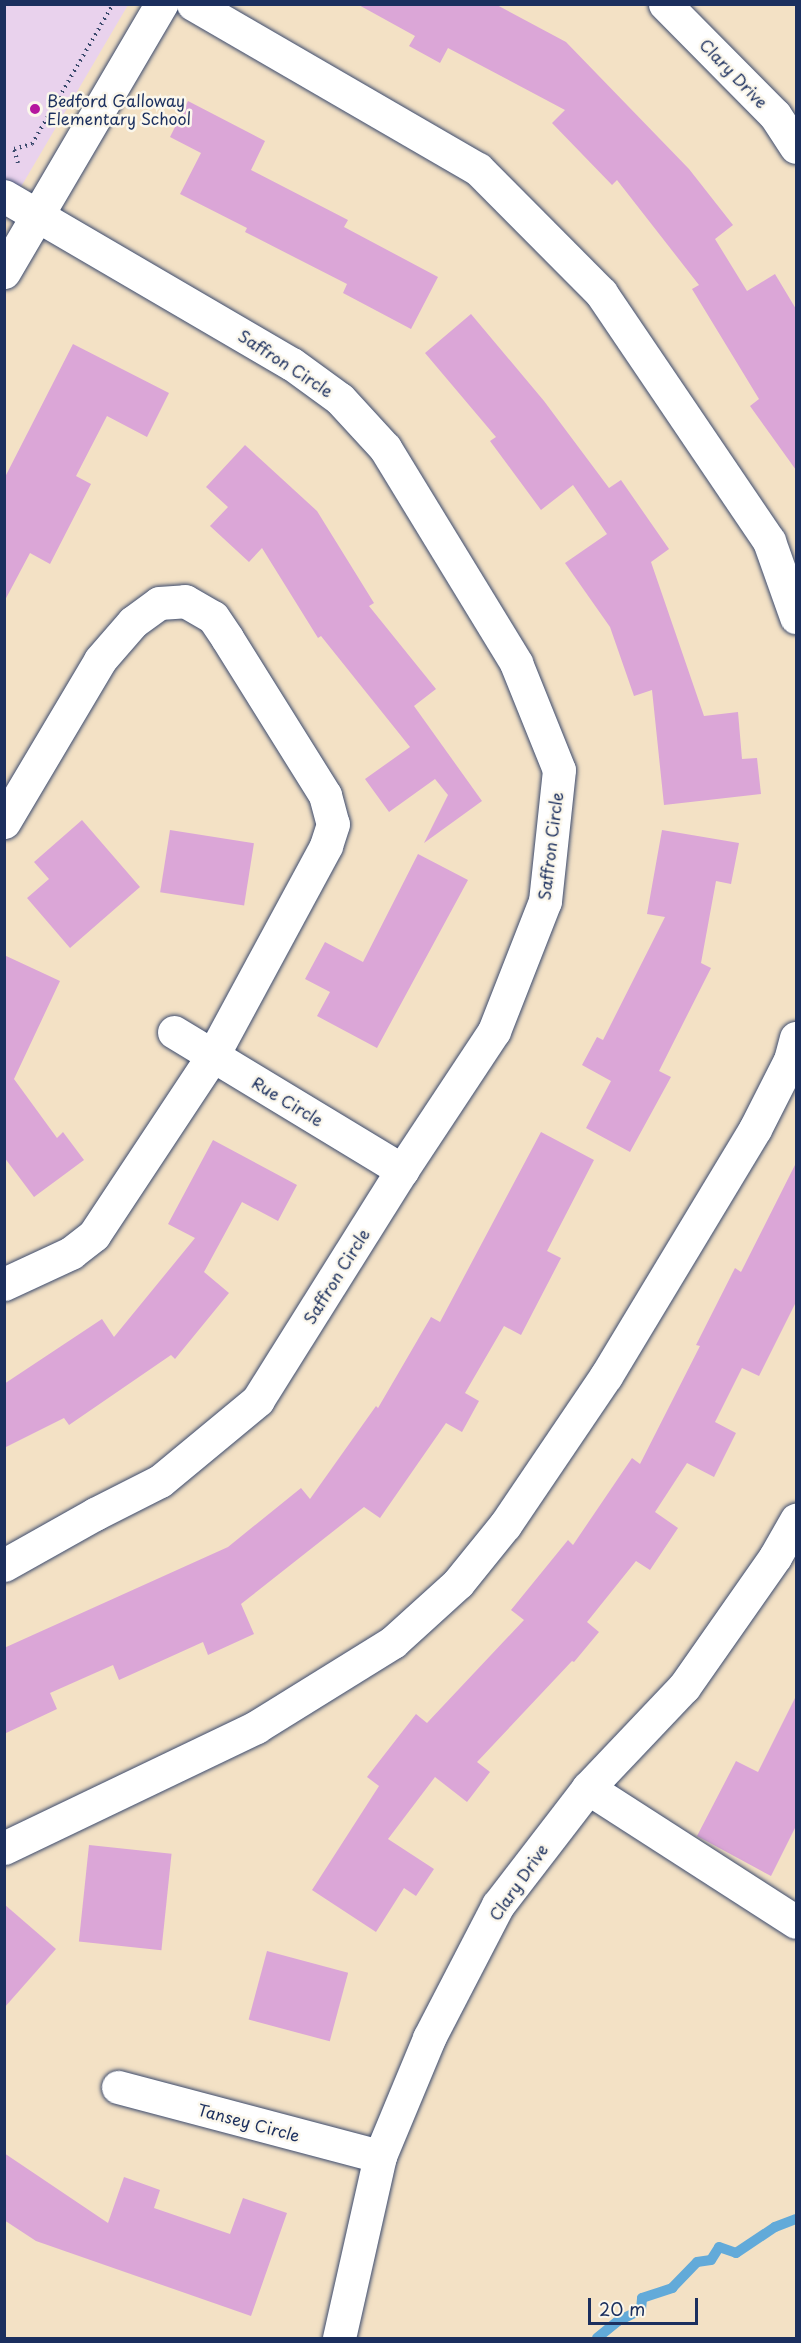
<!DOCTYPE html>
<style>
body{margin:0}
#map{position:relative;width:801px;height:2343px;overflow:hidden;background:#f3e1c5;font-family:"Playpen Sans",sans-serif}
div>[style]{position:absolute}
.built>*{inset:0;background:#e9d2ed}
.stream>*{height:10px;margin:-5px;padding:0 5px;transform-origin:5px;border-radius:5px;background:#62aad9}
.building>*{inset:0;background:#dba6d7;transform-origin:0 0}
.path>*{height:4px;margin-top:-2px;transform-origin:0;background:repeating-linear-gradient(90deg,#3b4a6d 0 1.5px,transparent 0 6px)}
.roads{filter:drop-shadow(0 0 2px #3b4a6d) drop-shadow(0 0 2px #3b4a6d)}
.minor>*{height:33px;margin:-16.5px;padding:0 16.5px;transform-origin:16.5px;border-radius:16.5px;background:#fff}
.dots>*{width:16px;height:16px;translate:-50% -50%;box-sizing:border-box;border:3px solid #fbf7ec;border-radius:50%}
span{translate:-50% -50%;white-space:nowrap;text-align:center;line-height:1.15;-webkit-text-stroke:5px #fbf7ec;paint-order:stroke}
.street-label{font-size:16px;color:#1b2f5e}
.poi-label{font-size:16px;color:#1b2f5e}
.left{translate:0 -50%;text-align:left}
.frame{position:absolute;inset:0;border:6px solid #1b2f5e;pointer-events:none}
.scale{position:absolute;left:588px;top:2298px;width:110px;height:27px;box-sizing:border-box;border:3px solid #1b2f5e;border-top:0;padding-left:8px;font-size:18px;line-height:21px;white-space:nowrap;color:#1b2f5e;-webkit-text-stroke:4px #fbf7ec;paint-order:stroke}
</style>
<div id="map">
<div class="built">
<i style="clip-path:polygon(5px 5px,128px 5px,5px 214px)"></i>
</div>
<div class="stream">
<i style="left:597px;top:2338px;width:27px;rotate:-39deg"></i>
<i style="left:618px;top:2321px;width:25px;rotate:-26deg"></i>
<i style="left:641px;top:2310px;width:12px;rotate:-85deg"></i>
<i style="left:642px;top:2298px;width:32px;rotate:-18deg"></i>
<i style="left:672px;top:2288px;width:36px;rotate:-46deg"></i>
<i style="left:697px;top:2262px;width:14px;rotate:-8deg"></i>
<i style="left:711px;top:2260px;width:15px;rotate:-58deg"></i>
<i style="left:719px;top:2247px;width:18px;rotate:19deg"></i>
<i style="left:736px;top:2253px;width:47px;rotate:-33.7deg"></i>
<i style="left:775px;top:2227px;width:22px;rotate:-21deg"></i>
</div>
<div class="building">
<i style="clip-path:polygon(357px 4px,495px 4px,566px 42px,689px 169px,733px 225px,715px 239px,747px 291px,775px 274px,796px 309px,796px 470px,750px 406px,759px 399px,692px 289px,699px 285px,617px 180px,612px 185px,552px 123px,565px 110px,448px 48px,440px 63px,409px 46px,415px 36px)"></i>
<i style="clip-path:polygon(188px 101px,265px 141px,251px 170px,348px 220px,344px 227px,438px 277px,411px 329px,343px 293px,347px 284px,245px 232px,247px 228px,180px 194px,201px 153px,170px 137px)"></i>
<i style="clip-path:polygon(471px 314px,544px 401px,609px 488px,621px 480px,669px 549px,651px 562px,704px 716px,738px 712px,742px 759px,757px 758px,761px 794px,664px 805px,652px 690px,634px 696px,610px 627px,565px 563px,607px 534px,573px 485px,541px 510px,490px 441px,496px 437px,425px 353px)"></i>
<i style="clip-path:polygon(73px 344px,169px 393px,147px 437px,107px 416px,76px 476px,91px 484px,50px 564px,30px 553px,4px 602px,4px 479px)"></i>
<i style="clip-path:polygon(245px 445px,317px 511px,374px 603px,369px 606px,436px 689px,414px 706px,482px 801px,424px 843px,448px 795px,435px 779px,389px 812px,365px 779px,410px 747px,321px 636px,318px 638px,262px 548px,249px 562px,210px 526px,228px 507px,206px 487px)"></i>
<i style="clip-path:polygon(82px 820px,140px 887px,70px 948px,27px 898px,49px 879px,34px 862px)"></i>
<i style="left:170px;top:830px;width:85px;height:63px;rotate:9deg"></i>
<i style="clip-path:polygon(662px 830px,739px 843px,731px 884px,716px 881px,701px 963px,711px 968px,659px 1071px,671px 1077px,630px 1152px,586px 1128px,611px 1081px,582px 1065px,597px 1037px,603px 1040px,665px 917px,647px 914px)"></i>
<i style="clip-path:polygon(418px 854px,468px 880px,377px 1048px,317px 1016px,330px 992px,305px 979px,325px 942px,363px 962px)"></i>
<i style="clip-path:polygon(4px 955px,60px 981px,14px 1079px,57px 1138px,63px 1132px,84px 1160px,34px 1197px,4px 1157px)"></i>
<i style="clip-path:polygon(541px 1132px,594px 1160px,547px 1251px,561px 1258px,521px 1335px,504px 1326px,465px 1393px,479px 1401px,462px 1432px,446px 1423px,380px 1518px,364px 1507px,241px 1604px,254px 1634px,208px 1655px,203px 1642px,119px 1680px,113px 1665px,50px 1693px,57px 1709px,4px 1734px,4px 1648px,228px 1547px,301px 1488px,310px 1499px,376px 1406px,378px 1408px,431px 1317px,440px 1322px)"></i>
<i style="clip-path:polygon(213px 1140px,297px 1185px,278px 1221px,242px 1202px,204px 1272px,229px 1293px,175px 1359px,171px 1355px,69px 1425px,64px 1418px,4px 1448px,4px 1384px,102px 1319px,114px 1337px,195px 1238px,168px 1224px)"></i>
<i style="clip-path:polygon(796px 1163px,796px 1302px,759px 1376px,742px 1368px,715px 1422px,736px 1433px,714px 1477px,687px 1463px,655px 1512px,678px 1528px,650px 1570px,636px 1561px,587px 1622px,599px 1632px,574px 1662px,572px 1661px,477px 1762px,490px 1772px,467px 1802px,435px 1777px,388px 1839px,434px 1869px,416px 1896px,404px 1888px,376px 1932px,312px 1890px,379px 1786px,367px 1777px,416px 1714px,427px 1723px,524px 1620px,511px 1610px,568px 1540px,573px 1545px,632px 1458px,640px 1464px,700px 1346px,696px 1345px,735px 1268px,741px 1272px)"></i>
<i style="clip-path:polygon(796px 1696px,796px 1826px,771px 1876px,697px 1836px,736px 1761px,758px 1772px)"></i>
<i style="left:89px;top:1845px;width:83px;height:97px;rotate:6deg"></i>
<i style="clip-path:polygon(4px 1904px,56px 1949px,4px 2008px)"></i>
<i style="left:267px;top:1951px;width:84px;height:71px;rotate:15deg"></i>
<i style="clip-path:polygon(4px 2153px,108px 2223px,124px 2177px,160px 2190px,154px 2208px,230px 2234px,243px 2198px,287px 2213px,251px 2316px,36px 2241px,4px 2220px)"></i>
</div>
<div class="path">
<i style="left:18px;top:163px;width:15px;rotate:-106deg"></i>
<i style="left:14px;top:149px;width:19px;rotate:-16deg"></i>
<i style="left:32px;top:144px;width:162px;rotate:-59.9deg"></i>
</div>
<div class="roads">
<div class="minor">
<i style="left:193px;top:4px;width:329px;rotate:30.1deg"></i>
<i style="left:478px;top:169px;width:175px;rotate:45.2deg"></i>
<i style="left:601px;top:293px;width:300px;rotate:55.9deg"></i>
<i style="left:769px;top:541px;width:81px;rotate:70.4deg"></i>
<i style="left:665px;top:4px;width:156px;rotate:45.3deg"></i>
<i style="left:775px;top:115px;width:38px;rotate:57deg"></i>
<i style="left:4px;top:196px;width:333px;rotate:30.3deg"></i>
<i style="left:292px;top:364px;width:59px;rotate:36.1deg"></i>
<i style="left:340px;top:399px;width:67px;rotate:47.4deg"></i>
<i style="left:385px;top:448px;width:252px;rotate:58.6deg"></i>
<i style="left:516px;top:663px;width:115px;rotate:68.1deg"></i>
<i style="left:559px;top:770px;width:132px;rotate:96.1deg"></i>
<i style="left:545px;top:901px;width:140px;rotate:111.4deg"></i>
<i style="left:494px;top:1031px;width:167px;rotate:123.5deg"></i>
<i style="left:402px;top:1170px;width:271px;rotate:122.1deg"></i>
<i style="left:258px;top:1400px;width:127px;rotate:140.4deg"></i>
<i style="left:160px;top:1481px;width:73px;rotate:153.1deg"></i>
<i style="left:95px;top:1514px;width:104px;rotate:150.7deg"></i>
<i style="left:4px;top:272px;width:311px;rotate:-59.6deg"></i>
<i style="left:4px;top:822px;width:188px;rotate:-59.3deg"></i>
<i style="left:100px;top:660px;width:50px;rotate:-49deg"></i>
<i style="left:133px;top:622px;width:32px;rotate:-36deg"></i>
<i style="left:159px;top:603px;width:26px;rotate:-4deg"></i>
<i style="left:185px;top:601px;width:32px;rotate:30deg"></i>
<i style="left:213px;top:617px;width:25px;rotate:56deg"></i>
<i style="left:227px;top:638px;width:185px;rotate:58deg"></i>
<i style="left:325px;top:795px;width:30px;rotate:75deg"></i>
<i style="left:333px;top:824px;width:23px;rotate:108deg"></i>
<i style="left:326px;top:846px;width:238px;rotate:118.4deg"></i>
<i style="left:213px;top:1055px;width:216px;rotate:123.5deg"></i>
<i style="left:94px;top:1235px;width:29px;rotate:142deg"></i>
<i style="left:71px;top:1253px;width:74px;rotate:155.2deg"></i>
<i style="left:174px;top:1032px;width:267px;rotate:31.2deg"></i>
<i style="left:588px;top:1788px;width:247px;rotate:32.8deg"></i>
<i style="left:4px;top:1848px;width:280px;rotate:-25.6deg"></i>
<i style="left:256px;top:1727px;width:161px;rotate:-31.8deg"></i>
<i style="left:393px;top:1642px;width:88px;rotate:-42.2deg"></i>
<i style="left:458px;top:1583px;width:75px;rotate:-51deg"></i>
<i style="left:505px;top:1525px;width:180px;rotate:-55.9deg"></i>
<i style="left:606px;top:1376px;width:288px;rotate:-58.9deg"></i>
<i style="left:755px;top:1129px;width:77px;rotate:-63.1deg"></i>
<i style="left:790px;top:1060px;width:23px;rotate:-75deg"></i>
<i style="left:118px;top:2087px;width:271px;rotate:14.8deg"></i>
<i style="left:339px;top:2338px;width:187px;rotate:-77.3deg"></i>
<i style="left:380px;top:2156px;width:128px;rotate:-67.4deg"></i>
<i style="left:429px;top:2038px;width:150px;rotate:-62.6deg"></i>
<i style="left:498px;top:1905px;width:148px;rotate:-52.4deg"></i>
<i style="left:588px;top:1788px;width:139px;rotate:-46.5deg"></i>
<i style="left:684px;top:1687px;width:159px;rotate:-55deg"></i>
<i style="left:775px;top:1557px;width:43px;rotate:-60.4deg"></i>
</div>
</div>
<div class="dots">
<i style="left:35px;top:109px;background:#b5179e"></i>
</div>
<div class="street-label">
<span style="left:734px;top:73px;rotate:46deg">Clary Drive</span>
<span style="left:286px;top:363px;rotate:33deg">Saffron Circle</span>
<span style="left:550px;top:846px;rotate:-83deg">Saffron Circle</span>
<span style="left:288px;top:1101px;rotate:31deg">Rue Circle</span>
<span style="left:336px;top:1276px;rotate:-58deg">Saffron Circle</span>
<span style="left:518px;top:1882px;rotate:-55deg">Clary Drive</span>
<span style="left:249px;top:2122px;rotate:15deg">Tansey Circle</span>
</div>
<div class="poi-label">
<span class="left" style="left:47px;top:109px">Bedford Galloway<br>Elementary School</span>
</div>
<div class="frame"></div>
<div class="scale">20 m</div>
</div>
